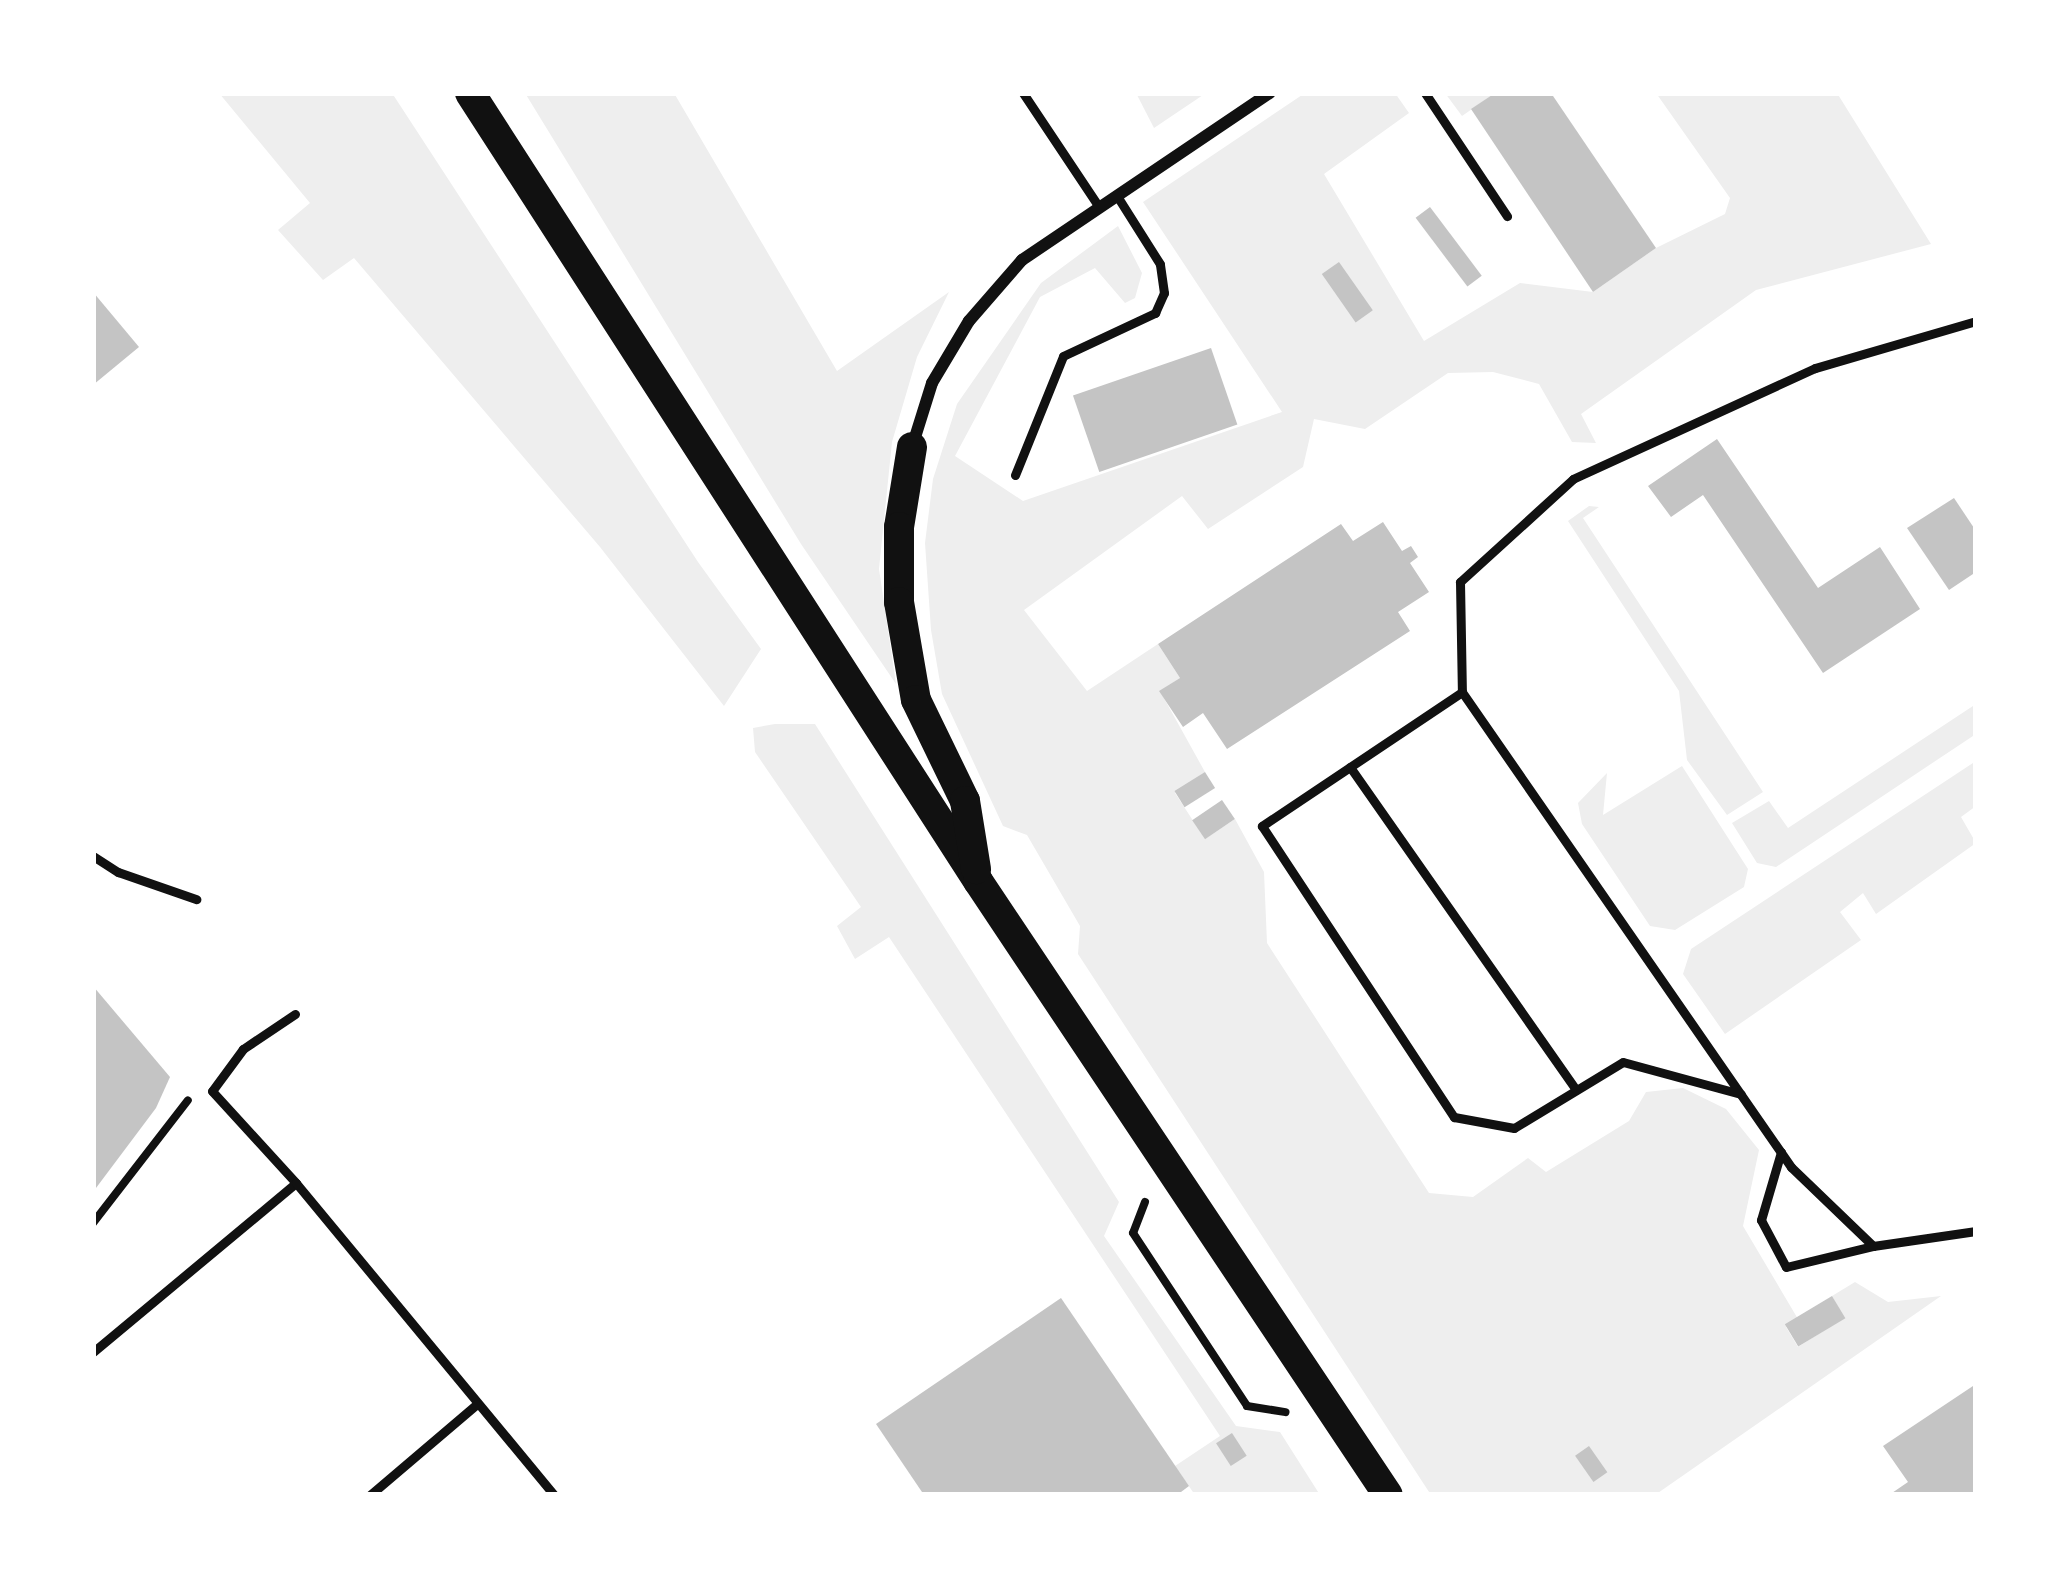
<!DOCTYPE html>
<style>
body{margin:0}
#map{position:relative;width:2069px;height:1588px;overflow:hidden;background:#fff;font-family:Arial,sans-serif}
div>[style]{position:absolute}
.green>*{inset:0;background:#eee}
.building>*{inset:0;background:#c4c4c4;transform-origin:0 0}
.path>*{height:8px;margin:-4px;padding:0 4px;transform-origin:4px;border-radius:4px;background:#111}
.service>*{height:9px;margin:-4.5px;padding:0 4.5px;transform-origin:4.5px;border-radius:4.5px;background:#111}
.minor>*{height:12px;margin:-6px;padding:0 6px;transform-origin:6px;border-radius:6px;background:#111}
.primary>*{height:30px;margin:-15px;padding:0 15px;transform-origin:15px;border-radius:15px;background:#111}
span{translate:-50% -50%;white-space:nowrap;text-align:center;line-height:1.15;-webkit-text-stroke:10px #fff;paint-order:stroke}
.frame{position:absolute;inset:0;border:96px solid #fff;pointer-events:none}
</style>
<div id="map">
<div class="green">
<i style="clip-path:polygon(219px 93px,392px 93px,698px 562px,761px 649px,724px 706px,600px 547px,354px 258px,323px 280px,278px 230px,310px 203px)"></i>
<i style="clip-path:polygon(525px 93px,674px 93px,837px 371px,949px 292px,917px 357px,892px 442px,879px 569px,896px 684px,801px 544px)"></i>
<i style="clip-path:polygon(1136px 93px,1206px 93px,1154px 128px)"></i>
<i style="clip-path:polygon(1305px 93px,1395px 93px,1409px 113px,1324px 174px,1424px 341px,1520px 283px,1593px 292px,1656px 248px,1725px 214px,1730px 198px,1656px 93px,1837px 93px,1931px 244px,1756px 290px,1581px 414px,1596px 443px,1572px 442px,1539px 384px,1493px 372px,1448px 373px,1365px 429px,1314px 419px,1303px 467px,1208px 529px,1182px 496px,1024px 610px,1087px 691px,1158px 644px,1180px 678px,1160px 691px,1205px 772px,1175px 793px,1205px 839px,1235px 819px,1264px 872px,1267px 943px,1429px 1193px,1473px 1197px,1528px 1158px,1546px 1172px,1629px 1121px,1646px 1092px,1683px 1088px,1726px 1109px,1759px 1150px,1743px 1226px,1798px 1319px,1786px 1327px,1798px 1347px,1844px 1318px,1832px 1296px,1855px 1282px,1888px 1302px,1941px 1296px,1655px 1495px,1431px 1495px,1078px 954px,1080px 926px,1027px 835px,1003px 826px,942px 694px,931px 630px,925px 543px,933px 479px,957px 404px,1041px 283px,1118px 226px,1142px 273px,1135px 298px,1125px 303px,1095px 268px,1040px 297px,955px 456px,1023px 501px,1282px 412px,1143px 202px)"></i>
<i style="clip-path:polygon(1445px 93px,1495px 93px,1462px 116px)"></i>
<i style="clip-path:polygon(1589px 506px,1599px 507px,1583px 518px,1763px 792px,1727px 815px,1687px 760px,1679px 691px,1568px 521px)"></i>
<i style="clip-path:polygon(1976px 704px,1976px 734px,1776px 867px,1757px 863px,1732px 823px,1769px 801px,1788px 828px)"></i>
<i style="clip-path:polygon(775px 724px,815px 724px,1119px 1202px,1104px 1236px,1236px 1426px,1280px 1432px,1320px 1495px,1195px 1495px,1175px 1466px,1220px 1436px,889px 937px,855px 959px,837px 926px,861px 907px,755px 752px,753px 728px)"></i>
<i style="clip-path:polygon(1976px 761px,1976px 806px,1961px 817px,1976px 843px,1876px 914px,1863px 893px,1840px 912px,1861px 940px,1725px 1034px,1683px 974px,1691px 949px)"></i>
<i style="clip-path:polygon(1682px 766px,1748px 869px,1744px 887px,1675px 930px,1650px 926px,1582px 824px,1578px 803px,1607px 773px,1603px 815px)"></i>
</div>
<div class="building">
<i style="clip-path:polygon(1495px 93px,1551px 93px,1656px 248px,1593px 292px,1471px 109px)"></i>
<i style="left:1430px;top:207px;width:86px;height:18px;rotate:53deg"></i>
<i style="left:1339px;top:262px;width:59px;height:21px;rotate:55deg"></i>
<i style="clip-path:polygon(93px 292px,139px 347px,93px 385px)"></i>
<i style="left:1211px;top:348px;width:81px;height:146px;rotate:71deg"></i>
<i style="clip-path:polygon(1717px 439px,1818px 588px,1880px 547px,1920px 609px,1823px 673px,1703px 495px,1671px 517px,1648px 486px)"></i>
<i style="clip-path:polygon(1954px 498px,1976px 531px,1976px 572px,1949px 590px,1907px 528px)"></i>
<i style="clip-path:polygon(1383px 522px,1402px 551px,1411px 546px,1418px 557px,1410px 563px,1429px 592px,1398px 612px,1410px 631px,1227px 749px,1203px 713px,1183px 727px,1159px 691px,1180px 678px,1158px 644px,1341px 524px,1353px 541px)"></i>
<i style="left:1205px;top:772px;width:19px;height:36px;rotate:58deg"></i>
<i style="left:1222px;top:800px;width:23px;height:36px;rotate:56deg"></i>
<i style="clip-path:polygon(93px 986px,170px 1077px,156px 1108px,93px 1192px)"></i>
<i style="left:1832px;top:1296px;width:26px;height:55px;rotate:59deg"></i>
<i style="clip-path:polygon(1061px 1298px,1189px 1486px,1177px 1495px,924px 1495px,876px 1424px)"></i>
<i style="clip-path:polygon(1976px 1384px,1976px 1495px,1889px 1495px,1908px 1482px,1883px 1446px)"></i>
<i style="left:1232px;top:1433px;width:27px;height:19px;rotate:57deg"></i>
<i style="left:1589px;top:1446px;width:32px;height:17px;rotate:55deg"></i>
</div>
<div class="path">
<i style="left:1145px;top:1202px;width:33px;rotate:111deg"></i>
<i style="left:1133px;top:1233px;width:207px;rotate:56.6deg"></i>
<i style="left:1247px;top:1406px;width:39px;rotate:9deg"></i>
<i style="left:93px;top:1223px;width:155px;rotate:-52.3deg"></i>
</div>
<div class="service">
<i style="left:1023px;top:93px;width:137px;rotate:56.3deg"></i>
<i style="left:1425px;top:93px;width:148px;rotate:56.3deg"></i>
<i style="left:1976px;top:321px;width:168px;rotate:163.7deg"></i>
<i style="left:1815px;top:368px;width:266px;rotate:155.4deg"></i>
<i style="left:1573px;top:479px;width:153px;rotate:137.7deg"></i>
<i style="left:1460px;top:582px;width:110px;rotate:89deg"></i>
<i style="left:1462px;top:692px;width:578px;rotate:55.29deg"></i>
<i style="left:1791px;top:1167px;width:114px;rotate:43.9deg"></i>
<i style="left:1873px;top:1246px;width:104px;rotate:-8.3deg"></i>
<i style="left:1015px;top:475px;width:128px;rotate:-68deg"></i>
<i style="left:1063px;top:356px;width:102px;rotate:-25.1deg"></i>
<i style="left:1155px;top:313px;width:22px;rotate:-66deg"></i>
<i style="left:1164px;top:293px;width:29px;rotate:-98deg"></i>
<i style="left:1160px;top:264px;width:80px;rotate:-122.3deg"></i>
<i style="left:1462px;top:692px;width:241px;rotate:146.2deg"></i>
<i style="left:1262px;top:826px;width:349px;rotate:56.6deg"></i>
<i style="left:1454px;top:1117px;width:61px;rotate:10.4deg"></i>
<i style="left:1514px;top:1128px;width:127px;rotate:-31.2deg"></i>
<i style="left:1623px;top:1062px;width:122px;rotate:15.2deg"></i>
<i style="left:1350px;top:767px;width:394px;rotate:55deg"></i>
<i style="left:93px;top:856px;width:30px;rotate:33deg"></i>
<i style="left:118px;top:872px;width:83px;rotate:19.1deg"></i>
<i style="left:295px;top:1014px;width:63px;rotate:146.1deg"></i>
<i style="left:243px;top:1049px;width:52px;rotate:126.4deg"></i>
<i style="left:212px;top:1091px;width:125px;rotate:47.6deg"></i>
<i style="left:1781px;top:1152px;width:71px;rotate:106.4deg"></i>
<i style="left:1761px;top:1220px;width:53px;rotate:62deg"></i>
<i style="left:1786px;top:1267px;width:89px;rotate:-13.6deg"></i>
<i style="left:93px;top:1352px;width:264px;rotate:-39.8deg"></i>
<i style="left:296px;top:1183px;width:405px;rotate:50.4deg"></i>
<i style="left:370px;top:1495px;width:140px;rotate:-40.4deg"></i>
</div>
<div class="minor">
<i style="left:912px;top:447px;width:67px;rotate:-72.6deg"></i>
<i style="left:932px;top:383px;width:72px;rotate:-59.2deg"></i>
<i style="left:969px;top:321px;width:81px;rotate:-49deg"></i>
<i style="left:1022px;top:260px;width:299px;rotate:-34deg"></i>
</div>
<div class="primary">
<i style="left:470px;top:93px;width:938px;rotate:57.19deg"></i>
<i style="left:978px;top:881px;width:738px;rotate:56.27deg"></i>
<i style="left:912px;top:447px;width:81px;rotate:99.2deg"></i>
<i style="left:899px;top:527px;width:75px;rotate:90deg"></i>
<i style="left:899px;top:602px;width:99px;rotate:80.2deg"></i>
<i style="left:916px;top:700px;width:112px;rotate:64.1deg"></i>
<i style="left:965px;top:801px;width:69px;rotate:80.8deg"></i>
</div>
<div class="frame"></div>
</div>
